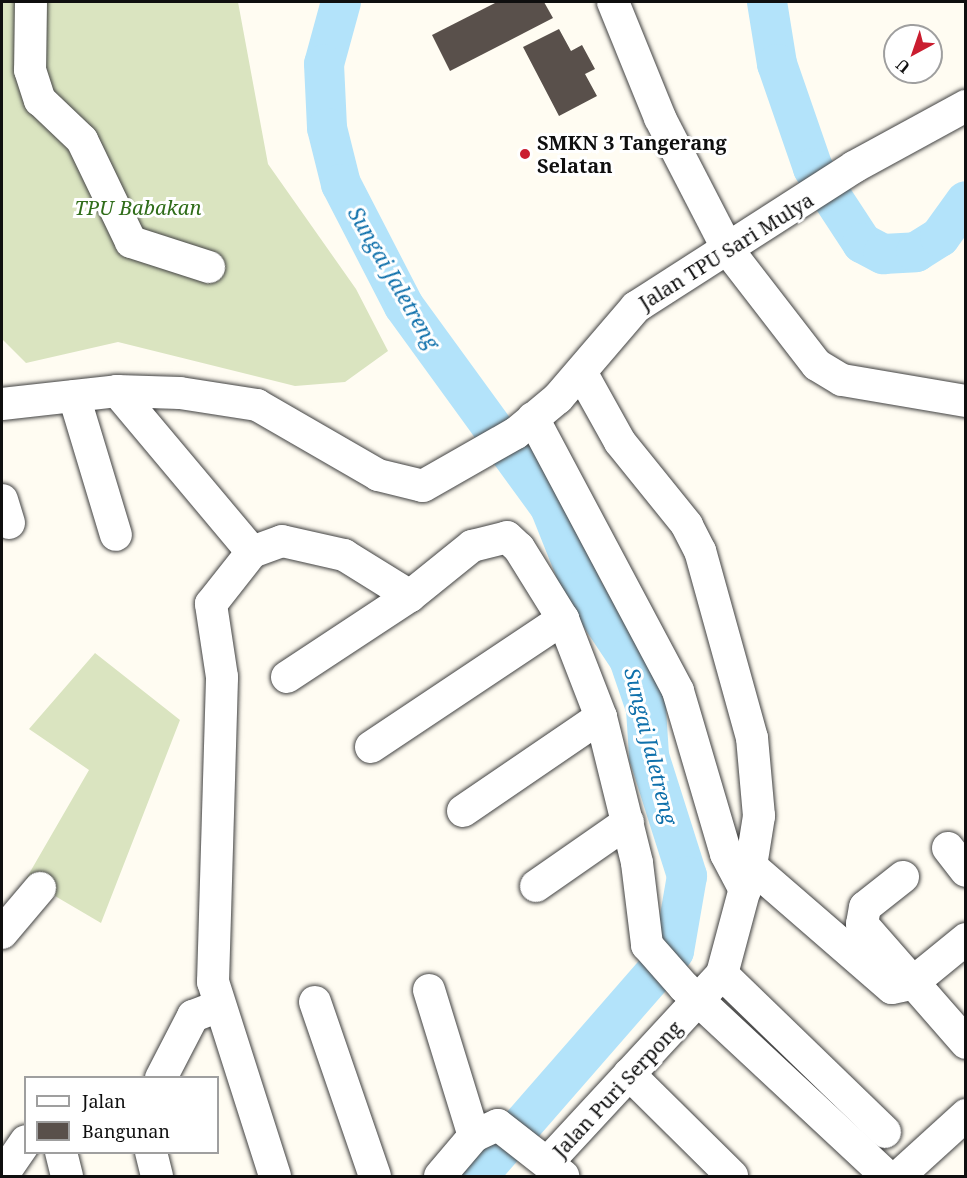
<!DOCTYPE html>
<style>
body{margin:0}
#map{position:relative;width:967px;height:1178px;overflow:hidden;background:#fffcf2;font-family:"Noto Serif",serif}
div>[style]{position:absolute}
.cemetery>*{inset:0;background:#dae4c0}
.river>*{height:40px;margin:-20px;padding:0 20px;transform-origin:20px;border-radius:20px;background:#b3e3fa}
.building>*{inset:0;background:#59504b}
.roads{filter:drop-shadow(0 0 2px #424242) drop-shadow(0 0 2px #424242)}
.minor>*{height:32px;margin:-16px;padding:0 16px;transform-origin:16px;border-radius:16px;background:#fff}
.dots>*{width:16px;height:16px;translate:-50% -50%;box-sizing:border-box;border:3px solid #fff;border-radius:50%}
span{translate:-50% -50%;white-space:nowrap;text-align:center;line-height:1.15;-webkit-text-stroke:6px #fff;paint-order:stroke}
.poi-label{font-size:20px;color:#0f0f0f;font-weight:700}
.left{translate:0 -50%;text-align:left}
.park-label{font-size:20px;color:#306d1a;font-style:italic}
.street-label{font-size:20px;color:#0f0f0f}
.water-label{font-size:21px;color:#0f70ab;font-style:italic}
.frame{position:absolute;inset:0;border:3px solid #0f0f0f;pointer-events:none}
.legend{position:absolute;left:24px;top:1076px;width:195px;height:78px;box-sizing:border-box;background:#fff;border:2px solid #9f9f9f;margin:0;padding:8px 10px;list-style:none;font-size:18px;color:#0f0f0f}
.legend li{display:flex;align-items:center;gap:12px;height:30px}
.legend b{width:30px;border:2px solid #9f9f9f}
.north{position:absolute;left:883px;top:24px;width:60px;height:60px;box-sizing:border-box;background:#fff;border:2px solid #9f9f9f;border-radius:50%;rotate:220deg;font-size:16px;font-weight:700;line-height:24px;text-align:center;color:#0f0f0f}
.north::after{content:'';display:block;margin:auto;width:21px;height:27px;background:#ca1d2f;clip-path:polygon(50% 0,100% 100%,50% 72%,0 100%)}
</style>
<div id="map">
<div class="cemetery">
<i style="clip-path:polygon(2px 2px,238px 2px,268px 164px,356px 289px,388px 351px,345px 382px,295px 386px,118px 342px,26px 363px,2px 339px)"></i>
<i style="clip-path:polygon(95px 653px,180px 720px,101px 923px,26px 879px,89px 770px,29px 729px)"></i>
</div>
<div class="river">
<i style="left:341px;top:2px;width:64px;rotate:105.3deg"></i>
<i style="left:324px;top:64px;width:64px;rotate:87.3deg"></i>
<i style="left:327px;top:128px;width:58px;rotate:76deg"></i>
<i style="left:341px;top:184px;width:137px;rotate:62.7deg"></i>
<i style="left:404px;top:306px;width:248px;rotate:54deg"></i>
<i style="left:550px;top:507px;width:89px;rotate:68.3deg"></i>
<i style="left:583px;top:590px;width:83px;rotate:56.3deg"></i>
<i style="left:629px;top:659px;width:53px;rotate:71.2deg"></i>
<i style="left:646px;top:709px;width:47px;rotate:86.3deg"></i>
<i style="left:649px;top:756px;width:126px;rotate:72.4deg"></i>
<i style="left:687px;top:876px;width:76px;rotate:99.8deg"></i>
<i style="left:674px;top:951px;width:298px;rotate:131.1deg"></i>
<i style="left:767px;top:2px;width:63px;rotate:80.8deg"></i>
<i style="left:777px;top:64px;width:110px;rotate:70.9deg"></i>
<i style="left:813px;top:168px;width:90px;rotate:56.8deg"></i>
<i style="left:862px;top:243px;width:24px;rotate:28deg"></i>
<i style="left:883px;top:254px;width:33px;rotate:-3deg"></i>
<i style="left:916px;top:252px;width:28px;rotate:-32deg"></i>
<i style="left:940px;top:237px;width:44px;rotate:-54.2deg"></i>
</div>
<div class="building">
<i style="clip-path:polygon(497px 2px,544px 2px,553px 18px,450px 71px,432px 35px)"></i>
<i style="clip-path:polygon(559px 29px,571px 51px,582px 45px,595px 69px,585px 74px,597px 96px,559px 116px,523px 47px)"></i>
</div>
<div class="roads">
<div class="minor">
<i style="left:31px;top:2px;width:68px;rotate:90.8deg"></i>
<i style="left:30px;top:70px;width:32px;rotate:72deg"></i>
<i style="left:40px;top:100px;width:58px;rotate:43.6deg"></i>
<i style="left:82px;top:140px;width:113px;rotate:64.3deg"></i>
<i style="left:131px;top:242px;width:82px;rotate:17.8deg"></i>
<i style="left:613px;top:2px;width:125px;rotate:67.9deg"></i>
<i style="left:660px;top:118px;width:148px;rotate:62.7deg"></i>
<i style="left:728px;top:250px;width:145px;rotate:52.3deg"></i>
<i style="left:817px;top:365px;width:29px;rotate:31deg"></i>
<i style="left:842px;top:380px;width:126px;rotate:9.6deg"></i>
<i style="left:117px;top:391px;width:210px;rotate:50deg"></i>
<i style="left:74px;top:396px;width:145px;rotate:73.2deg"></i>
<i style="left:2px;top:404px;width:116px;rotate:-6.4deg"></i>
<i style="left:117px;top:391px;width:63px;rotate:1.8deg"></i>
<i style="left:180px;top:393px;width:78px;rotate:8.9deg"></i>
<i style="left:257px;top:405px;width:140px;rotate:30deg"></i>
<i style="left:378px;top:475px;width:46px;rotate:13.7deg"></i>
<i style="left:423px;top:486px;width:107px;rotate:-29.7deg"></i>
<i style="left:516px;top:433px;width:55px;rotate:-39.8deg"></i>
<i style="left:558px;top:398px;width:120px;rotate:-49.4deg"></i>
<i style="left:636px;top:307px;width:259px;rotate:-32.7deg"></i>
<i style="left:854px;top:167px;width:128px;rotate:-28.6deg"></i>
<i style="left:533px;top:418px;width:309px;rotate:62deg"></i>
<i style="left:678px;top:691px;width:170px;rotate:73.6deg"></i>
<i style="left:726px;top:854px;width:41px;rotate:62.2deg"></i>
<i style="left:2px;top:500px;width:24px;rotate:73deg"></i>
<i style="left:287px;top:677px;width:147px;rotate:-33.4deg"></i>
<i style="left:410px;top:596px;width:80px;rotate:-38.9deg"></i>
<i style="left:472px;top:546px;width:36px;rotate:-14deg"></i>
<i style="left:507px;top:537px;width:16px;rotate:43deg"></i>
<i style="left:519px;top:548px;width:84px;rotate:58.2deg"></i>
<i style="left:563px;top:619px;width:105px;rotate:68.8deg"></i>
<i style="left:601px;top:717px;width:150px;rotate:76.1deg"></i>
<i style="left:637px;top:863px;width:83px;rotate:83deg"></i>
<i style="left:647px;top:945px;width:56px;rotate:48.6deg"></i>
<i style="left:684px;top:987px;width:277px;rotate:43deg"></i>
<i style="left:371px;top:747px;width:231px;rotate:-33.7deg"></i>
<i style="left:463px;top:811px;width:167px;rotate:-34.3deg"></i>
<i style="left:948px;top:848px;width:29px;rotate:52deg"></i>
<i style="left:751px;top:866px;width:186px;rotate:40.9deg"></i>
<i style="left:892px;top:988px;width:19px;rotate:-12deg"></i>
<i style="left:911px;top:984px;width:71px;rotate:-39.3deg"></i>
<i style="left:903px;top:877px;width:48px;rotate:141.7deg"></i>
<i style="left:865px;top:907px;width:17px;rotate:100deg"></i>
<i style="left:862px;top:924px;width:158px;rotate:48.8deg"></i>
<i style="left:536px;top:886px;width:112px;rotate:-34.8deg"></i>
<i style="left:2px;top:933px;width:59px;rotate:-49.8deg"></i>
<i style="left:722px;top:974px;width:227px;rotate:44.1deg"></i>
<i style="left:429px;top:990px;width:153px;rotate:72.9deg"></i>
<i style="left:315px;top:1002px;width:184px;rotate:71deg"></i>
<i style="left:629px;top:1074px;width:145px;rotate:44.7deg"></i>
<i style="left:161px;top:1078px;width:70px;rotate:-62.7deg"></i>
<i style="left:193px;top:1016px;width:28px;rotate:-21deg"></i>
<i style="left:61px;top:1152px;width:25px;rotate:76deg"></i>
<i style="left:151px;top:1152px;width:25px;rotate:76deg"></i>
<i style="left:548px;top:1162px;width:256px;rotate:-47.2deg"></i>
<i style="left:722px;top:974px;width:112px;rotate:-75deg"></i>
<i style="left:751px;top:866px;width:51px;rotate:-80.9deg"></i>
<i style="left:759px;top:816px;width:78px;rotate:-95.1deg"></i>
<i style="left:752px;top:738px;width:194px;rotate:-105.5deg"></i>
<i style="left:700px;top:551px;width:29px;rotate:-117deg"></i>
<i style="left:687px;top:525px;width:107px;rotate:-128.9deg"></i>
<i style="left:620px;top:442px;width:80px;rotate:-119.1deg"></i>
<i style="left:2px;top:1176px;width:42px;rotate:-55.6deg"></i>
<i style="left:275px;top:1176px;width:204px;rotate:-107.7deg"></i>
<i style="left:213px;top:982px;width:305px;rotate:-88.3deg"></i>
<i style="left:222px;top:677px;width:74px;rotate:-98.6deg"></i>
<i style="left:211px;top:604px;width:66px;rotate:-51.7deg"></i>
<i style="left:252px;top:552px;width:32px;rotate:-20deg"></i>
<i style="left:282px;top:541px;width:64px;rotate:12.7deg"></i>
<i style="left:344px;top:555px;width:78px;rotate:31.8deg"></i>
<i style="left:440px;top:1176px;width:52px;rotate:-49.6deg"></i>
<i style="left:474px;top:1136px;width:26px;rotate:-25deg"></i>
<i style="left:498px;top:1125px;width:83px;rotate:38.1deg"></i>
<i style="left:899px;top:1176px;width:91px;rotate:-42.3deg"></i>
</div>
</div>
<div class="dots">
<i style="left:525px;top:154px;background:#ca1d2f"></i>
</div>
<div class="poi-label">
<span class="left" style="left:537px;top:154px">SMKN 3 Tangerang<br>Selatan</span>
</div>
<div class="park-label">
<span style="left:138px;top:207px">TPU Babakan</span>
</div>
<div class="street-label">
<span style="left:726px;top:251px;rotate:-32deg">Jalan TPU Sari Mulya</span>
<span style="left:617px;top:1089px;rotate:-47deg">Jalan Puri Serpong</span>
</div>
<div class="water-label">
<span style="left:394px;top:278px;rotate:60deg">Sungai Jaletreng</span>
<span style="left:651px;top:746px;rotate:76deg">Sungai Jaletreng</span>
</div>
<div class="frame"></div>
<ul class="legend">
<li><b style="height:8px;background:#fff"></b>Jalan</li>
<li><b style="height:16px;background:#59504b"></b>Bangunan</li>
</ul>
<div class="north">U</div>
</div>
